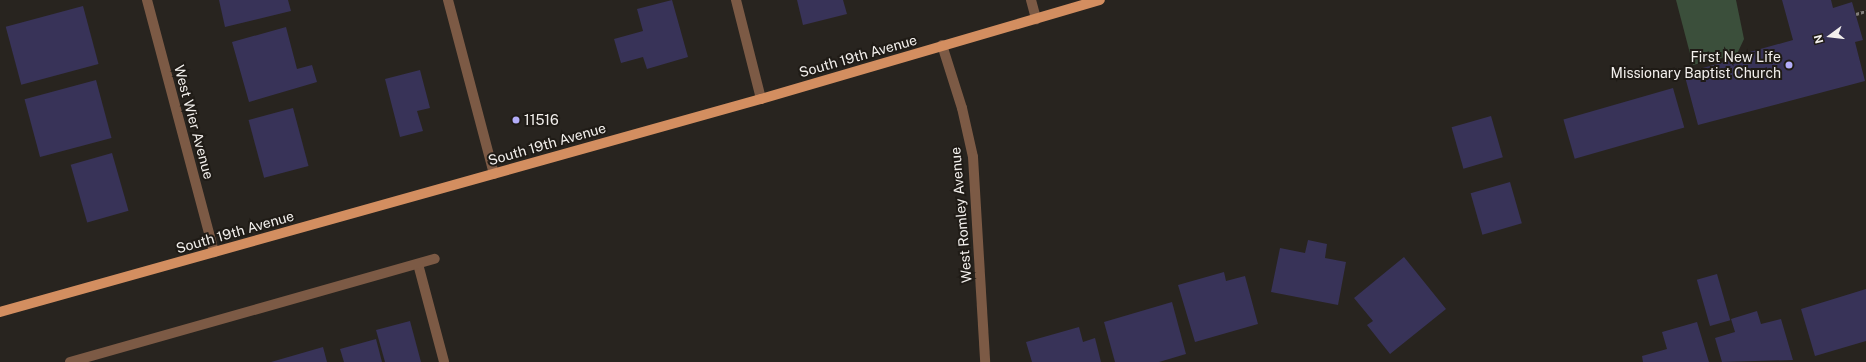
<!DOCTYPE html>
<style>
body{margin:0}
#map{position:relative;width:1866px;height:362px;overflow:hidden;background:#28241f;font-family:"Public Sans",sans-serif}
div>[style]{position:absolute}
.green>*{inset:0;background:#3b4f3b}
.building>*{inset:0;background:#383358;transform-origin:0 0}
.path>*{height:2.5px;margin-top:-1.25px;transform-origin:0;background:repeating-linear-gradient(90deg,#827e7a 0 3px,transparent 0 5px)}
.lane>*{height:10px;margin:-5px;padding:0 5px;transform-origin:5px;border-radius:5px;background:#7c5a45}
.street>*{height:10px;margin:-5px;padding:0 5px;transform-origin:5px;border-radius:5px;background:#7c5a45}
.primary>*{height:10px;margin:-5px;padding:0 5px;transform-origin:5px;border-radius:5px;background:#d38e60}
.dots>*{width:11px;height:11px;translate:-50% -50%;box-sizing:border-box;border:2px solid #1f1b16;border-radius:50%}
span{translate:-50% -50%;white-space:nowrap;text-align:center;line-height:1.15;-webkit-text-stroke:4px #1f1b16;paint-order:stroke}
.street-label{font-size:14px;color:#f3f0ed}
.poi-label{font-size:14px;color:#f3f0ed}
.right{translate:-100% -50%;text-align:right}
.left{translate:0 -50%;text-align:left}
.north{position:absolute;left:1810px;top:16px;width:40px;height:40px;-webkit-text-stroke:3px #1f1b16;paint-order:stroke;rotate:255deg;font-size:11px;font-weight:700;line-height:16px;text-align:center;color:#f3f0ed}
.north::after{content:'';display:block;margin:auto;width:14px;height:18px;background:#f3f0ed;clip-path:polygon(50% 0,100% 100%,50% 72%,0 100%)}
</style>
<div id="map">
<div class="green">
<i style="clip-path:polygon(1676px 0,1736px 0,1744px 39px,1737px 54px,1693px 65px)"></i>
</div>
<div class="building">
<i style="clip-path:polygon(219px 0,288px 0,291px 11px,225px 27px)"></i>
<i style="clip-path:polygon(672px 0,688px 57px,647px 69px,643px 57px,621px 63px,614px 39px,643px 31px,637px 9px)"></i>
<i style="clip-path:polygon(797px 0,843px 0,847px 14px,803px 25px)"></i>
<i style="clip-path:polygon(1782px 0,1831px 0,1833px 8px,1852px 2px,1863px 40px,1855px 42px,1865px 81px,1698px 125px,1684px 73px,1747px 56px,1746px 53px,1793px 40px)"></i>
<i style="left:83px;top:6px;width:60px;height:80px;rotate:75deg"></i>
<i style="clip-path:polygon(286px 27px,297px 69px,312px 65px,317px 82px,249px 102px,232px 42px)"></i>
<i style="clip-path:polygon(420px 70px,430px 108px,417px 111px,423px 131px,400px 137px,385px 79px)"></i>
<i style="left:96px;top:80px;width:60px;height:74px;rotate:75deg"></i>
<i style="left:1673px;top:88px;width:41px;height:114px;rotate:74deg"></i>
<i style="left:293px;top:108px;width:60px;height:46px;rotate:75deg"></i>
<i style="left:1491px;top:116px;width:43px;height:41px;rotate:74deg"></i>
<i style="left:112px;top:153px;width:60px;height:43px;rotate:74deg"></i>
<i style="left:1510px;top:182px;width:43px;height:41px;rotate:74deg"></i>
<i style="clip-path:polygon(1308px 240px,1327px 244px,1325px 258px,1346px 262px,1338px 305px,1271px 292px,1280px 248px,1305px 253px)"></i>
<i style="clip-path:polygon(1404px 257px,1446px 309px,1390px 354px,1367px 325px,1373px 321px,1354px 298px)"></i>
<i style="clip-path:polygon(1224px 272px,1226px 281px,1245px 276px,1258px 324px,1195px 342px,1178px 285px)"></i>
<i style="left:1717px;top:274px;width:48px;height:21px;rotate:74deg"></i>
<i style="clip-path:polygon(1866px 289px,1866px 341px,1815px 356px,1801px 309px)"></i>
<i style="clip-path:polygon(1172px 302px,1186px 354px,1159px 362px,1115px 362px,1104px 322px)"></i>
<i style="clip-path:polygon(1757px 311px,1761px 324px,1781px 319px,1793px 360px,1722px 362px,1715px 338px,1735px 332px,1731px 319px)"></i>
<i style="clip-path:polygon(410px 321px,421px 362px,385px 362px,376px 330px)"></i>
<i style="clip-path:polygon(1697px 322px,1709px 362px,1643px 362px,1642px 356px,1667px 349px,1662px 332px)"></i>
<i style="clip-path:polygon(1079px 327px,1083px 342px,1095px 338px,1101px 362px,1032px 362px,1026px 342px)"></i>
<i style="clip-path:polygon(376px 339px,382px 362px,344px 362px,340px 349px)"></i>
<i style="clip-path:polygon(323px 347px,327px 362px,271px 362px)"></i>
</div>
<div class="path">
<i style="left:1856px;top:14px;width:10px;rotate:-17deg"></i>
</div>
<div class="lane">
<i style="left:448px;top:0;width:180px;rotate:75.2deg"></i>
<i style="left:1031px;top:0;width:20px;rotate:75deg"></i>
<i style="left:418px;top:264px;width:101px;rotate:75.1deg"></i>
</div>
<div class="street">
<i style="left:147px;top:0;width:261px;rotate:75.1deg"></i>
<i style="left:736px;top:0;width:102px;rotate:75.8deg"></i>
<i style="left:942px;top:45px;width:66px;rotate:72.4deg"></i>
<i style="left:962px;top:108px;width:50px;rotate:77.3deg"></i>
<i style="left:973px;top:157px;width:205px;rotate:86.6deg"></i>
<i style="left:70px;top:362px;width:379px;rotate:-15.8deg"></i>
</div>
<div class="primary">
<i style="left:0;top:312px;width:790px;rotate:-15.64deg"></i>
<i style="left:761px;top:99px;width:353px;rotate:-16.3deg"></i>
</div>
<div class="dots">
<i style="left:1789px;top:65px;background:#b3adf9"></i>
<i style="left:516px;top:120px;background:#b3adf9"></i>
</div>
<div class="street-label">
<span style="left:858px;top:56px;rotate:-16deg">South 19th Avenue</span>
<span style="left:194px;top:122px;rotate:75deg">West Wier Avenue</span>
<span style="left:547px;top:144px;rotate:-16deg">South 19th Avenue</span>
<span style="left:961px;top:215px;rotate:-95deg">West Romley Avenue</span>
<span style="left:235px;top:232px;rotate:-16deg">South 19th Avenue</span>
</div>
<div class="poi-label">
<span class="right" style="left:1781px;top:65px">First New Life<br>Missionary Baptist Church</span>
<span class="left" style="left:524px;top:120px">11516</span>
</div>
<div class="north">N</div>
</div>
